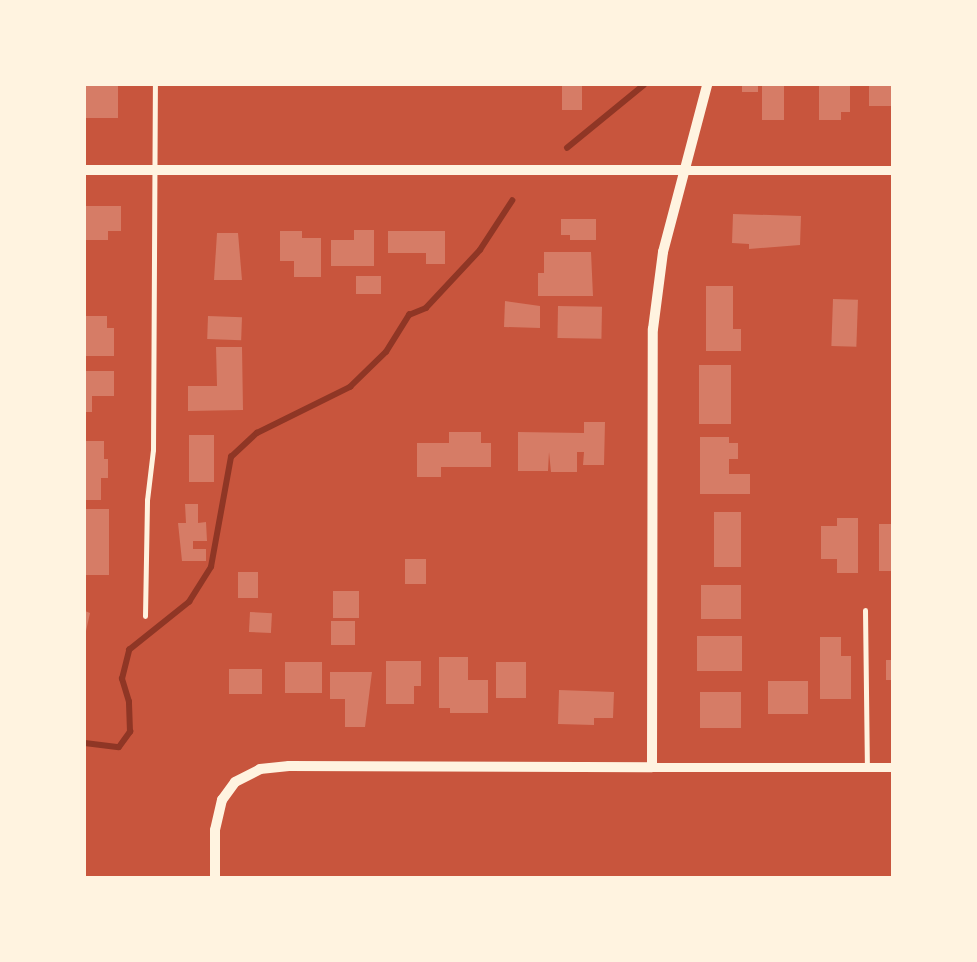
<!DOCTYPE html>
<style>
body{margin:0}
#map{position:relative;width:977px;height:962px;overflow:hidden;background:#c8553d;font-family:Signika,sans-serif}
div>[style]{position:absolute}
.stream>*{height:5.5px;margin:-2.75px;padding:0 2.75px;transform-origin:2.75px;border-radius:2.75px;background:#8f3625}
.building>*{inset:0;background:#d67c66;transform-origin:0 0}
.minor>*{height:5px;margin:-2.5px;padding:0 2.5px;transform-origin:2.5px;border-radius:2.5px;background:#fff3e0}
.tertiary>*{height:9px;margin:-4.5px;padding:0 4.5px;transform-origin:4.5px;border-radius:4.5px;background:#fff3e0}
.secondary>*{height:10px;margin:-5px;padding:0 5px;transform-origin:5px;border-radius:5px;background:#fff3e0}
span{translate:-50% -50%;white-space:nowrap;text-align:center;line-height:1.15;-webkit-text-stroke:4px #fff3e0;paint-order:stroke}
.frame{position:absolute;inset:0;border:86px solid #fff3e0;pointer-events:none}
</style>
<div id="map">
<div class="stream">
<i style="left:567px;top:148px;width:99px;rotate:-39.3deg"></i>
<i style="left:85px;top:743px;width:34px;rotate:7deg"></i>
<i style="left:119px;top:747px;width:19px;rotate:-54deg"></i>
<i style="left:130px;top:732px;width:30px;rotate:-92deg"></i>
<i style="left:129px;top:702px;width:24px;rotate:-107deg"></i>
<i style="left:122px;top:679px;width:30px;rotate:-76deg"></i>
<i style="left:129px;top:650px;width:77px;rotate:-38.7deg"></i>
<i style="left:189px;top:602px;width:41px;rotate:-57.8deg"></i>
<i style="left:211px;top:567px;width:112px;rotate:-79.7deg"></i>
<i style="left:231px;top:457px;width:35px;rotate:-43deg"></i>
<i style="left:257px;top:433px;width:104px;rotate:-26.3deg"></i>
<i style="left:350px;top:387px;width:50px;rotate:-44.2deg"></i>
<i style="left:386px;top:352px;width:44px;rotate:-58.1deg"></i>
<i style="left:409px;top:315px;width:18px;rotate:-22deg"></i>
<i style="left:426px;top:308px;width:79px;rotate:-47deg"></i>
<i style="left:480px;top:250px;width:59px;rotate:-56.9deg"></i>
</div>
<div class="building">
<i style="left:85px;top:85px;width:33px;height:33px"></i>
<i style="left:562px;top:85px;width:20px;height:25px"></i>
<i style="left:742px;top:85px;width:16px;height:7px"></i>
<i style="left:762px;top:85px;width:22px;height:35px"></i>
<i style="clip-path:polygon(819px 85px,850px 85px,850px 112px,841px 112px,841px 120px,819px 120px)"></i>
<i style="left:869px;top:85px;width:23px;height:21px"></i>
<i style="clip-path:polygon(85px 206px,121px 206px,121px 231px,108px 231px,108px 240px,85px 240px)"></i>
<i style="clip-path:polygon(733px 214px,801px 216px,800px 245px,749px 249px,749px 244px,732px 243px)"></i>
<i style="clip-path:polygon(561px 219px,596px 219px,596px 240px,570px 240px,570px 235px,561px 235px)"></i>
<i style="clip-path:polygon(354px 230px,374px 230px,374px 266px,331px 266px,331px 240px,354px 240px)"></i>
<i style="clip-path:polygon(280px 231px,302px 231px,302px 238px,321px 238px,321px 277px,294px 277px,294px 261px,280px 261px)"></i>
<i style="clip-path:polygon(388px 231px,445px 231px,445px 264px,426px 264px,426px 253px,388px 253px)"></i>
<i style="clip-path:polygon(217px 233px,238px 233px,242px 280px,214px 280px)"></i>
<i style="clip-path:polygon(544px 252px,591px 252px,593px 296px,538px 296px,538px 273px,544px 273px)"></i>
<i style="left:356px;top:276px;width:25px;height:18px"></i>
<i style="clip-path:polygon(706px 286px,733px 286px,733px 329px,741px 329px,741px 351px,706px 351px)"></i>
<i style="left:833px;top:299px;width:25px;height:47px;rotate:2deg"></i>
<i style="clip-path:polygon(505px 301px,540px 306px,540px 328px,504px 327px)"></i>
<i style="left:558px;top:306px;width:44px;height:32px;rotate:1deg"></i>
<i style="clip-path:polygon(85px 316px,107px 316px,107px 328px,114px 328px,114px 356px,85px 356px)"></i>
<i style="left:208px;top:316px;width:34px;height:23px;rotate:2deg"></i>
<i style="clip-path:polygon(216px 347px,242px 347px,243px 410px,188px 411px,188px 386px,217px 386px)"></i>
<i style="left:699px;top:365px;width:32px;height:59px"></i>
<i style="clip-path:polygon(85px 371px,114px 371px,114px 396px,92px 396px,92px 412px,85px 412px)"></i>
<i style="clip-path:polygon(584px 422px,605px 422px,604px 465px,583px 465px,584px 452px,577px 452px,577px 472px,551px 472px,549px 452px,548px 471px,518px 471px,518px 432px,584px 433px)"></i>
<i style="clip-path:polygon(449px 432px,481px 432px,481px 443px,491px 443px,491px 467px,441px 467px,441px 477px,417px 477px,417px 443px,449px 443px)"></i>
<i style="left:189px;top:435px;width:25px;height:47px"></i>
<i style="clip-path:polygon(700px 437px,729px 437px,729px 443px,738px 443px,738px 459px,729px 459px,729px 474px,750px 474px,750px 494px,700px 494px)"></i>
<i style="clip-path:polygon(85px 441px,104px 441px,104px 459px,108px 459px,108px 478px,101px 478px,101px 500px,85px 500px)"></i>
<i style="clip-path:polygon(185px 504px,198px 504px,198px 523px,206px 522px,207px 541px,193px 541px,193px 549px,206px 549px,206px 561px,182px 561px,178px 523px,186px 523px)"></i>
<i style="left:85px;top:509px;width:24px;height:66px"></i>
<i style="left:714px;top:512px;width:27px;height:55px"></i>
<i style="clip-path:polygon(837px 518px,858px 518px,858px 573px,837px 573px,837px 559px,821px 559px,821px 526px,837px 526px)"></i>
<i style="left:879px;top:524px;width:13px;height:47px"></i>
<i style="left:405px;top:559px;width:21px;height:25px"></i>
<i style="left:238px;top:572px;width:20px;height:26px"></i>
<i style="left:701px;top:585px;width:40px;height:34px"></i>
<i style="left:333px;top:591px;width:26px;height:27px"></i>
<i style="clip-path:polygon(85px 611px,90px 613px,86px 631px,85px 631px)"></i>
<i style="left:250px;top:612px;width:22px;height:20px;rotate:3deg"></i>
<i style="left:331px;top:621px;width:24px;height:24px"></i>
<i style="left:697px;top:636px;width:45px;height:35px"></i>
<i style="clip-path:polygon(820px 637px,841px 637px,841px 656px,851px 656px,851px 699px,820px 699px)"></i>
<i style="clip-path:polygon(439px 657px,468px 657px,468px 680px,488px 680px,488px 713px,450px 713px,450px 708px,439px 708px)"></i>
<i style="left:886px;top:660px;width:6px;height:20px"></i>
<i style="clip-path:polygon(386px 661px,421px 661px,421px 686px,414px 686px,414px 704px,386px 704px)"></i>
<i style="left:285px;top:662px;width:37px;height:31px"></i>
<i style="left:496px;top:662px;width:30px;height:36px"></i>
<i style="left:229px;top:669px;width:33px;height:25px"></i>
<i style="clip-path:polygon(330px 672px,372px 672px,365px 727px,345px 727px,345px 699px,330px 699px)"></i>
<i style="left:768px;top:681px;width:40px;height:33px"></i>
<i style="clip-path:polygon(559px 690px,614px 692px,613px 718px,594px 718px,594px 725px,558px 724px)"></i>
<i style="left:700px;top:692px;width:41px;height:36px"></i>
</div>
<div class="minor">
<i style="left:865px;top:610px;width:157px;rotate:89.3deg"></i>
<i style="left:145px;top:616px;width:116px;rotate:-89deg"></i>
<i style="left:147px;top:500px;width:50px;rotate:-83.2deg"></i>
<i style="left:153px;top:450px;width:365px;rotate:-89.7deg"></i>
</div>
<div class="tertiary">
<i style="left:685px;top:170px;width:207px"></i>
<i style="left:652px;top:767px;width:240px"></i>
</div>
<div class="secondary">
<i style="left:85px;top:170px;width:600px"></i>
<i style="left:215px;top:877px;width:47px;rotate:-90deg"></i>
<i style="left:215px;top:830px;width:31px;rotate:-77deg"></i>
<i style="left:222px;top:800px;width:22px;rotate:-54deg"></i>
<i style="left:235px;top:782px;width:28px;rotate:-27deg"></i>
<i style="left:260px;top:769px;width:29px;rotate:-6deg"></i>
<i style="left:289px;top:766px;width:363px;rotate:0.2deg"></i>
<i style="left:652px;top:767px;width:438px;rotate:-89.9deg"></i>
<i style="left:653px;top:329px;width:78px;rotate:-82.6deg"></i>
<i style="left:663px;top:252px;width:173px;rotate:-75.2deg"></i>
</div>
<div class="frame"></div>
</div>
